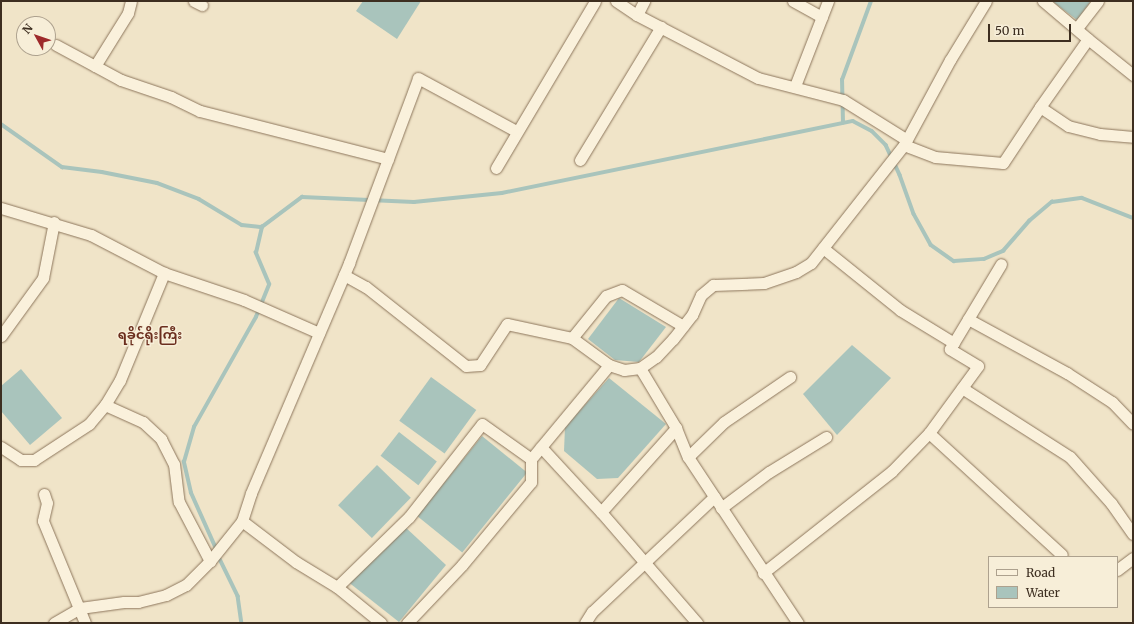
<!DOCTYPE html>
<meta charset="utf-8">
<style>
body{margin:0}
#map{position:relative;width:1134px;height:624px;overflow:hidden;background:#f0e4c8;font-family:Merriweather,"Noto Sans Myanmar",serif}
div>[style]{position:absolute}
.water>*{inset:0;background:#a9c4bc;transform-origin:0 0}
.stream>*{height:3.5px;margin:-1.75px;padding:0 1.75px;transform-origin:1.75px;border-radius:1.75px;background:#a9c4bc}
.roads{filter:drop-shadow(0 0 1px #8d765c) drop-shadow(0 0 1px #8d765c)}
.street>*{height:11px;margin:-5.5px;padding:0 5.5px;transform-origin:5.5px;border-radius:5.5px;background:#faf1dc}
span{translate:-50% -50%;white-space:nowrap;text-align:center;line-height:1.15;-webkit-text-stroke:3px #f7eed8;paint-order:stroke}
.quarter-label{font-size:13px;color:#6b2e1e;font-weight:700}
.frame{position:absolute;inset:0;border:2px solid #3d2e20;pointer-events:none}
.legend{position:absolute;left:988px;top:556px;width:130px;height:52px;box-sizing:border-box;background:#f7eed8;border:1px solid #ada18e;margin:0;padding:5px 7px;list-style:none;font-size:12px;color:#3d2e20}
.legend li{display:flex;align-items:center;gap:8px;height:20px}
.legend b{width:20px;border:1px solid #ada18e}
.north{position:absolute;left:16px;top:16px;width:40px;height:40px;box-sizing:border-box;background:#f7eed8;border:1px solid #ada18e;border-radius:50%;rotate:310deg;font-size:11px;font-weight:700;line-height:16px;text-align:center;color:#3d2e20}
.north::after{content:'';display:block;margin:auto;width:14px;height:18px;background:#9e2a2b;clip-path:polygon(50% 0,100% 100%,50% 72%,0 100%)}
.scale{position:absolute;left:988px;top:24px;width:83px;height:18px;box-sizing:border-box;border:2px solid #3d2e20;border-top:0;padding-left:5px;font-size:12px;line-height:14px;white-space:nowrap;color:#3d2e20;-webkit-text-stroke:3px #f7eed8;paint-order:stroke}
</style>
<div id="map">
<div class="water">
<i style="clip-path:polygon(363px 1px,421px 1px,397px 39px,356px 11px)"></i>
<i style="clip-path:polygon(1052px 1px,1091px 1px,1077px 20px)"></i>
<i style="clip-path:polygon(619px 298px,666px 327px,639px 362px,615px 360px,588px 339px)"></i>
<i style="clip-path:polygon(852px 345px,891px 378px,837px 435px,803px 394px)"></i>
<i style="clip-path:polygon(21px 369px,62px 418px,30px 445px,1px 411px,1px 386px)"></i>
<i style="left:431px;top:377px;width:56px;height:54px;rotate:36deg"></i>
<i style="clip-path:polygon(609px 378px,666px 424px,618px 478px,597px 479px,564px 451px,565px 427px)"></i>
<i style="left:399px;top:432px;width:48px;height:30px;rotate:38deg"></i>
<i style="left:482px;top:436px;width:58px;height:103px;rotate:39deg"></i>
<i style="left:377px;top:465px;width:47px;height:56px;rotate:44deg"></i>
<i style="clip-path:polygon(404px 526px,446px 565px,399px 622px,347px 581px)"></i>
</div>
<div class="stream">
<i style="left:843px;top:123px;width:43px;rotate:-91.3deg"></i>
<i style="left:842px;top:80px;width:84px;rotate:-69.8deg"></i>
<i style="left:1px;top:124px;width:75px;rotate:35.2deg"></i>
<i style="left:62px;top:167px;width:40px;rotate:7.1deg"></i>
<i style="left:102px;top:172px;width:56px;rotate:11.3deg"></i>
<i style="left:157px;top:183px;width:45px;rotate:20.9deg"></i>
<i style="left:199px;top:199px;width:50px;rotate:31.2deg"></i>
<i style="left:242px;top:225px;width:20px;rotate:6deg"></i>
<i style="left:262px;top:227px;width:50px;rotate:-36.9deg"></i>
<i style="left:302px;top:197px;width:112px;rotate:2.6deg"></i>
<i style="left:414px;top:202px;width:88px;rotate:-5.8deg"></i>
<i style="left:502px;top:193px;width:358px;rotate:-11.6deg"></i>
<i style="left:853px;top:121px;width:21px;rotate:28deg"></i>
<i style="left:872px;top:131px;width:20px;rotate:45deg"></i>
<i style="left:886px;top:145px;width:33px;rotate:65deg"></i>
<i style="left:900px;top:175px;width:41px;rotate:70.3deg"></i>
<i style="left:914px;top:214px;width:35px;rotate:61deg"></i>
<i style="left:931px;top:245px;width:28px;rotate:35deg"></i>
<i style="left:954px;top:261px;width:30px;rotate:-4deg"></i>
<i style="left:984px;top:259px;width:21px;rotate:-23deg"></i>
<i style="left:1003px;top:251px;width:40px;rotate:-49deg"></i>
<i style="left:1029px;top:221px;width:30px;rotate:-40deg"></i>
<i style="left:1052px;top:202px;width:30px;rotate:-8deg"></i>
<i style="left:1082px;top:198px;width:55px;rotate:21.4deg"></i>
<i style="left:216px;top:549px;width:61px;rotate:-114.1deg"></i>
<i style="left:191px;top:493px;width:32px;rotate:-103deg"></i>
<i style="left:184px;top:462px;width:36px;rotate:-74deg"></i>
<i style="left:194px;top:427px;width:126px;rotate:-60.6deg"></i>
<i style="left:256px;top:317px;width:35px;rotate:-68deg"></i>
<i style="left:269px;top:284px;width:34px;rotate:-113deg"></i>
<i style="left:256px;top:253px;width:27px;rotate:-77deg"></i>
<i style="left:218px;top:555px;width:46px;rotate:64deg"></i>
<i style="left:238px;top:596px;width:27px;rotate:82deg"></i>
</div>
<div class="roads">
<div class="street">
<i style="left:194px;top:1px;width:9px;rotate:27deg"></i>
<i style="left:616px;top:1px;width:25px;rotate:34deg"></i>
<i style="left:637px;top:15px;width:136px;rotate:27.5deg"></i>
<i style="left:758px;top:78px;width:88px;rotate:14.5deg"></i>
<i style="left:843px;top:100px;width:75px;rotate:32deg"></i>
<i style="left:793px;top:1px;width:33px;rotate:29deg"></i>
<i style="left:637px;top:15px;width:16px;rotate:-63deg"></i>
<i style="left:1077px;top:28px;width:34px;rotate:-52deg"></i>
<i style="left:1088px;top:39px;width:58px;rotate:38.7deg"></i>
<i style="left:56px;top:45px;width:74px;rotate:28.3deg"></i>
<i style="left:121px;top:80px;width:53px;rotate:18.8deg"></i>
<i style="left:171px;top:97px;width:32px;rotate:26deg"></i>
<i style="left:200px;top:111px;width:194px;rotate:14.3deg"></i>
<i style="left:95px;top:66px;width:62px;rotate:-58.1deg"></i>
<i style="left:128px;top:13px;width:12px;rotate:-76deg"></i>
<i style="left:795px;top:86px;width:91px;rotate:-68.8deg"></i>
<i style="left:1040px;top:107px;width:83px;rotate:-54.8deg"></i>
<i style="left:1088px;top:39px;width:59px;rotate:-139.8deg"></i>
<i style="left:904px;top:145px;width:33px;rotate:21deg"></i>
<i style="left:935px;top:157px;width:68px;rotate:5deg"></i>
<i style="left:1003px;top:163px;width:67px;rotate:-56.5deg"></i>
<i style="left:1040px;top:107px;width:34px;rotate:34deg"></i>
<i style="left:1068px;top:126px;width:33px;rotate:14deg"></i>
<i style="left:1100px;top:134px;width:33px;rotate:5deg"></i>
<i style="left:580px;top:160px;width:156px;rotate:-58.7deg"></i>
<i style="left:496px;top:168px;width:194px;rotate:-59.3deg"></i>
<i style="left:1px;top:208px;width:94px;rotate:16.7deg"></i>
<i style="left:91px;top:235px;width:82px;rotate:27.5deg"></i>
<i style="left:164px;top:273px;width:84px;rotate:18.6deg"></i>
<i style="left:244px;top:300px;width:82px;rotate:23.7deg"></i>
<i style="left:823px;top:248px;width:99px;rotate:38.8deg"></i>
<i style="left:900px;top:310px;width:63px;rotate:31.4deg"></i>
<i style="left:344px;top:275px;width:25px;rotate:29deg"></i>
<i style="left:366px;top:287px;width:127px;rotate:38.3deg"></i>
<i style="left:466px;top:366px;width:14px;rotate:-4deg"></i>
<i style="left:480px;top:365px;width:49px;rotate:-56.6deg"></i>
<i style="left:507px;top:324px;width:66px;rotate:12.2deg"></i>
<i style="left:572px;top:338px;width:46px;rotate:36.1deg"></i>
<i style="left:609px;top:365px;width:16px;rotate:18deg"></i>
<i style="left:624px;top:370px;width:16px;rotate:-7deg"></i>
<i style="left:640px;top:368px;width:19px;rotate:-35deg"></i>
<i style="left:656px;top:357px;width:25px;rotate:-47deg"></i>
<i style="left:673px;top:339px;width:31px;rotate:-52deg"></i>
<i style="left:692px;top:315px;width:22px;rotate:-66deg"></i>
<i style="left:701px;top:295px;width:16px;rotate:-40deg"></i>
<i style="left:713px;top:285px;width:51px;rotate:-2.2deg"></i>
<i style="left:764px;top:283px;width:34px;rotate:-19deg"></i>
<i style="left:796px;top:272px;width:17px;rotate:-31deg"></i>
<i style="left:811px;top:263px;width:150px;rotate:-51.8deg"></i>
<i style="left:904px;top:145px;width:97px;rotate:-61.6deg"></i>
<i style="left:950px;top:60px;width:69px;rotate:-58.6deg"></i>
<i style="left:968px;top:319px;width:113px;rotate:28.6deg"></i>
<i style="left:1067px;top:373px;width:54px;rotate:32.8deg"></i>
<i style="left:1112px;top:402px;width:30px;rotate:46deg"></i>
<i style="left:1px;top:336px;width:72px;rotate:-54.1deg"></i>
<i style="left:43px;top:278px;width:57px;rotate:-78.9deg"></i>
<i style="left:572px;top:338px;width:54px;rotate:-51deg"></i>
<i style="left:606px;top:296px;width:17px;rotate:-21deg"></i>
<i style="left:622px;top:290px;width:71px;rotate:30.5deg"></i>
<i style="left:640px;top:368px;width:70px;rotate:59deg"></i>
<i style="left:676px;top:428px;width:31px;rotate:68deg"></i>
<i style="left:688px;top:457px;width:199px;rotate:56.5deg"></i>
<i style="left:962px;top:388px;width:128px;rotate:32.6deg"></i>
<i style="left:1070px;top:457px;width:62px;rotate:48.3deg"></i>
<i style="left:1111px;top:503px;width:38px;rotate:55deg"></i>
<i style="left:105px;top:405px;width:42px;rotate:24.1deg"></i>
<i style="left:143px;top:422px;width:25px;rotate:43deg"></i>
<i style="left:161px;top:439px;width:28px;rotate:63deg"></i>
<i style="left:174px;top:464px;width:38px;rotate:83deg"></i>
<i style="left:179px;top:502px;width:67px;rotate:62.3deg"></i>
<i style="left:929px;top:433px;width:180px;rotate:42.5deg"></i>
<i style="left:1px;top:447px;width:24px;rotate:33deg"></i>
<i style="left:21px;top:460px;width:13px"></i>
<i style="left:34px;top:460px;width:66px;rotate:-33.2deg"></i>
<i style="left:89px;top:424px;width:25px;rotate:-50deg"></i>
<i style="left:105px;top:405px;width:29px;rotate:-59deg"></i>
<i style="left:120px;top:380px;width:116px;rotate:-67.6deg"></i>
<i style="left:541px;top:447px;width:88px;rotate:47.3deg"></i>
<i style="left:601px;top:512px;width:147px;rotate:49.1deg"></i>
<i style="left:688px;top:457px;width:50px;rotate:-44.2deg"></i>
<i style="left:724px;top:422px;width:80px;rotate:-34.3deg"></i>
<i style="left:44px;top:494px;width:9px;rotate:72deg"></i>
<i style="left:47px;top:503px;width:18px;rotate:103deg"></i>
<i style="left:43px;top:521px;width:110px;rotate:67.6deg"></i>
<i style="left:721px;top:508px;width:60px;rotate:-36.9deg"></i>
<i style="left:769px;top:472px;width:67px;rotate:-31.6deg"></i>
<i style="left:601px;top:512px;width:113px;rotate:-48.2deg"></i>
<i style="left:242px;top:521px;width:68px;rotate:37.2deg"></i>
<i style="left:296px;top:562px;width:48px;rotate:31.4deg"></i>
<i style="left:337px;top:587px;width:57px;rotate:39.3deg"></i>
<i style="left:1117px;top:570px;width:20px;rotate:-37deg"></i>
<i style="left:763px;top:573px;width:164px;rotate:-38.3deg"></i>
<i style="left:892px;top:471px;width:53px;rotate:-45.8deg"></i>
<i style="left:929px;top:433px;width:83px;rotate:-53.8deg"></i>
<i style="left:978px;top:366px;width:33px;rotate:-149deg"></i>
<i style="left:950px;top:349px;width:99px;rotate:-59deg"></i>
<i style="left:337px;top:587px;width:100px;rotate:-44.2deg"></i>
<i style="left:409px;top:517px;width:118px;rotate:-51.9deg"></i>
<i style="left:482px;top:424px;width:60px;rotate:35.5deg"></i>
<i style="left:54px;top:623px;width:30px;rotate:-30deg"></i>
<i style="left:80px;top:608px;width:44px;rotate:-7.8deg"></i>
<i style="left:124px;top:602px;width:14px"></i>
<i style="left:138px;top:602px;width:29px;rotate:-14deg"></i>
<i style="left:166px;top:595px;width:22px;rotate:-27deg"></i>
<i style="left:186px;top:585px;width:34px;rotate:-45deg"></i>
<i style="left:210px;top:561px;width:51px;rotate:-51.3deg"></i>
<i style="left:242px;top:521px;width:29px;rotate:-72deg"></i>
<i style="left:251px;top:493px;width:250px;rotate:-66.9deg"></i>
<i style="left:349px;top:263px;width:197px;rotate:-69.5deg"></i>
<i style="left:418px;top:78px;width:111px;rotate:28.4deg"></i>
<i style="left:407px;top:623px;width:80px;rotate:-46.5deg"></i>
<i style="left:462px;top:565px;width:108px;rotate:-50.3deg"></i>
<i style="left:531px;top:482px;width:23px;rotate:-90deg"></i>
<i style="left:531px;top:459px;width:122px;rotate:-50.3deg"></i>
<i style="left:585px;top:623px;width:13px;rotate:-58deg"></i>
<i style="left:592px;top:612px;width:168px;rotate:-43.3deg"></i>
</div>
</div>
<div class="quarter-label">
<span style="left:150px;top:335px">ရခိုင်ရိုးကြီး</span>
</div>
<div class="frame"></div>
<ul class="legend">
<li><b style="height:5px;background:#faf1dc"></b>Road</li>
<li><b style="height:11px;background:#a9c4bc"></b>Water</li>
</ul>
<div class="north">N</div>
<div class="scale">50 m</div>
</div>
